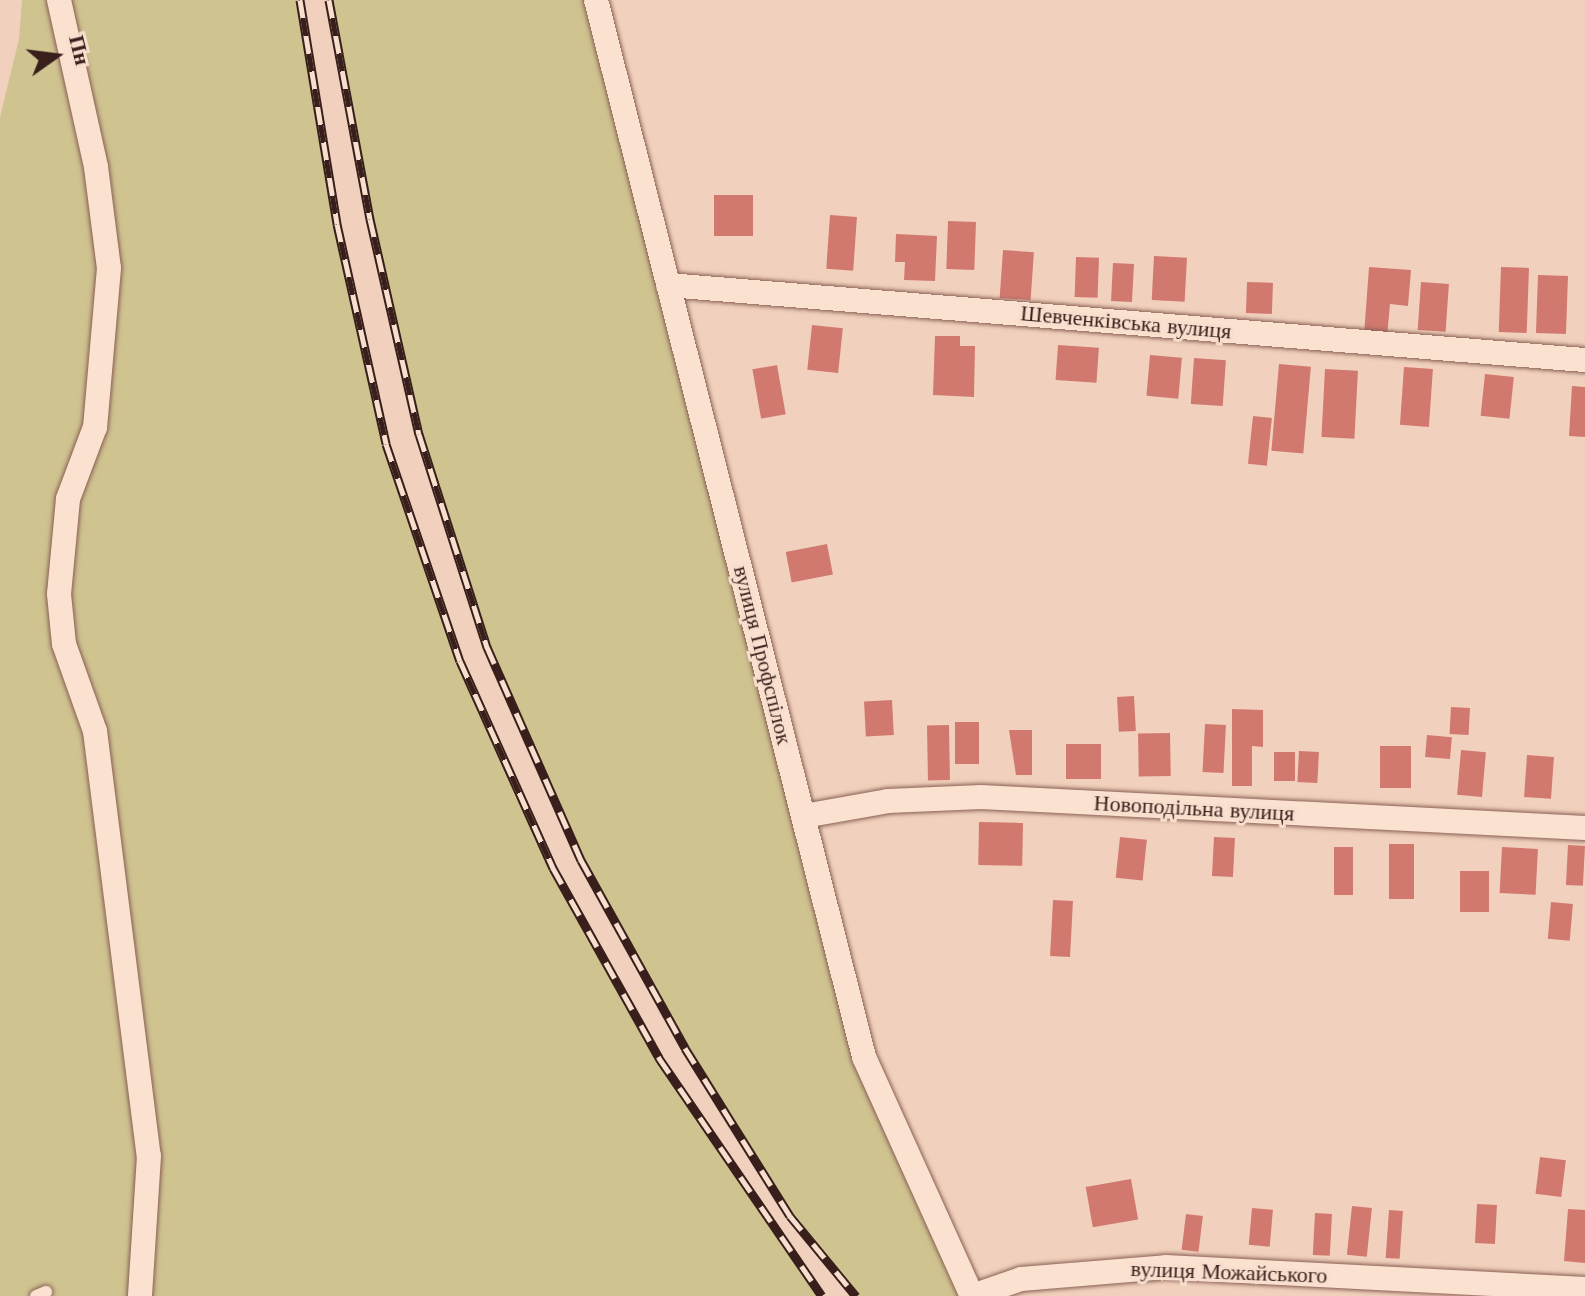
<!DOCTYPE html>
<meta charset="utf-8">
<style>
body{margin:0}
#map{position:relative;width:1585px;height:1296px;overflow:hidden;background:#f1d1bd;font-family:"Libre Baskerville",serif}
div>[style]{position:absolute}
.green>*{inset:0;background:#cfc390}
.building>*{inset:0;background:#d2796f;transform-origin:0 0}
.roads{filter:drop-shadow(0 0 2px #8a6055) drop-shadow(0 0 2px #8a6055)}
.lane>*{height:12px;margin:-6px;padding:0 6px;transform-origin:6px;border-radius:6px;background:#fbe1d0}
.street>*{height:24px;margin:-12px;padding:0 12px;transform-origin:12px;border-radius:12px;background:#fbe1d0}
.rail>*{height:9px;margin-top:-4.5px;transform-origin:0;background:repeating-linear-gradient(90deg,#f8decd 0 18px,#381f1b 0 36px);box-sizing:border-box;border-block:2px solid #381f1b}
span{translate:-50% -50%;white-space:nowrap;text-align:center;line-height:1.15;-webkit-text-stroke:6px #f8decd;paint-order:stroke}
.street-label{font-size:22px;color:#381f1b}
.north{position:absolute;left:16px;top:16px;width:80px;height:80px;-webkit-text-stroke:6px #f8decd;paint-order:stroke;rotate:76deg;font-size:22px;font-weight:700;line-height:32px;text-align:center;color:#381f1b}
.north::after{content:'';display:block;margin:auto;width:28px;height:36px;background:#381f1b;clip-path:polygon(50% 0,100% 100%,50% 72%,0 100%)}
</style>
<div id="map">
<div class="green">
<i style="clip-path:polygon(22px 0,300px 0,337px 224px,386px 444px,460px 661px,553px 868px,659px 1058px,822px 1296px,0 1296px,0 117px,19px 39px)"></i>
<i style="clip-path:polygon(329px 0,596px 0,864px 1056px,972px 1296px,856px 1296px,790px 1216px,685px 1048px,581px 860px,487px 647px,419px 434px,370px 219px)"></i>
</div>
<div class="building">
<i style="left:714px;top:195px;width:39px;height:41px"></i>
<i style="left:830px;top:215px;width:27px;height:54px;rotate:4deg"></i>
<i style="left:948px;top:221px;width:28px;height:48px;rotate:2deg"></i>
<i style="clip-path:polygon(896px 234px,937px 236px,935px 281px,904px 280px,905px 262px,895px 262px)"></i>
<i style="left:1003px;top:250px;width:31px;height:48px;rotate:4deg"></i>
<i style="left:1154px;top:256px;width:33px;height:44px;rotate:3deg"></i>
<i style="left:1076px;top:257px;width:23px;height:40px;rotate:2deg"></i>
<i style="left:1113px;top:263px;width:21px;height:38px;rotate:3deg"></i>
<i style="clip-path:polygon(1369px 267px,1411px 270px,1408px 306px,1390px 304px,1387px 337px,1364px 335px)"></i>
<i style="left:1501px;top:267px;width:28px;height:65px;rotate:2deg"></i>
<i style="left:1538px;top:275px;width:30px;height:58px;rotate:2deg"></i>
<i style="left:1247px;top:282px;width:26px;height:31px;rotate:2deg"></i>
<i style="left:1421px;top:282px;width:28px;height:48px;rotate:4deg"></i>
<i style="left:812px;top:325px;width:31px;height:45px;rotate:6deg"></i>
<i style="clip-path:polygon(935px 336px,960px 336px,960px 346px,975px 346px,974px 397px,933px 395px)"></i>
<i style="left:1058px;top:345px;width:41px;height:35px;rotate:4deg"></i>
<i style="left:1150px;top:355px;width:32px;height:41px;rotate:5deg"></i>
<i style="left:1194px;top:358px;width:32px;height:46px;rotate:4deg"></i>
<i style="left:1279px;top:364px;width:32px;height:87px;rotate:5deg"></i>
<i style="left:777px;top:365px;width:50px;height:25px;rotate:80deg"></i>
<i style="left:1404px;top:367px;width:29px;height:58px;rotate:4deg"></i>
<i style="left:1325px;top:369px;width:33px;height:68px;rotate:3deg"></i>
<i style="left:1485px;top:374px;width:29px;height:42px;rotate:6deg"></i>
<i style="clip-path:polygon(1572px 386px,1585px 387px,1585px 437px,1569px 436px)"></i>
<i style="left:1253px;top:416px;width:19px;height:48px;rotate:6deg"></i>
<i style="left:827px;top:544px;width:31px;height:42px;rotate:79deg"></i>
<i style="left:1134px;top:696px;width:35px;height:17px;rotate:87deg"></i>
<i style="left:892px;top:700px;width:35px;height:28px;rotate:87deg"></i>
<i style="left:1451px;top:707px;width:19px;height:27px;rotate:3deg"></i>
<i style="clip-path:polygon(1232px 709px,1263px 710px,1263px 747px,1252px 746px,1252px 786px,1232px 786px)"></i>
<i style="left:955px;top:722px;width:24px;height:42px"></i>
<i style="left:1205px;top:724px;width:21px;height:48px;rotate:3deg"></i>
<i style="left:949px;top:725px;width:55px;height:22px;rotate:89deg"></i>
<i style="clip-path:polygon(1009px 730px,1032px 730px,1032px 775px,1016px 775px)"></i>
<i style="left:1170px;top:733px;width:43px;height:32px;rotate:89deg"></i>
<i style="left:1427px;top:735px;width:25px;height:22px;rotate:5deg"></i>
<i style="left:1066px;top:744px;width:35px;height:35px"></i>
<i style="left:1380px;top:746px;width:31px;height:42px"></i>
<i style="left:1461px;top:750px;width:25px;height:45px;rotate:5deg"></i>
<i style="left:1299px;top:751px;width:20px;height:31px;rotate:3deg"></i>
<i style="left:1274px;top:752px;width:21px;height:29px"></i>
<i style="left:1527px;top:755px;width:27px;height:42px;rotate:4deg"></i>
<i style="left:979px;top:822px;width:44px;height:43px;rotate:1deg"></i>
<i style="left:1120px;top:837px;width:27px;height:41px;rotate:6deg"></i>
<i style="left:1214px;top:837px;width:21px;height:39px;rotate:3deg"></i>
<i style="left:1414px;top:844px;width:55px;height:25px;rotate:90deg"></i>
<i style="left:1568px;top:845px;width:17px;height:40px;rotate:3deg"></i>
<i style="left:1334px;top:847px;width:19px;height:48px"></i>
<i style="left:1502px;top:847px;width:36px;height:46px;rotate:3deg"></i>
<i style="left:1460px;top:871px;width:29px;height:41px"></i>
<i style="left:1053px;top:900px;width:20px;height:56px;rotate:3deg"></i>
<i style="left:1551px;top:902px;width:22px;height:37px;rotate:5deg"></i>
<i style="left:1540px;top:1157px;width:26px;height:37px;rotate:7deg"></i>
<i style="left:1131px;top:1179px;width:41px;height:46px;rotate:80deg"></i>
<i style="left:1477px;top:1204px;width:20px;height:39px;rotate:3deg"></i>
<i style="left:1352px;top:1206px;width:20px;height:49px;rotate:6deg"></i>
<i style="left:1252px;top:1208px;width:21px;height:37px;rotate:5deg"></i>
<i style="clip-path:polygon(1568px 1209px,1585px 1210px,1585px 1263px,1564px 1261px)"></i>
<i style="left:1389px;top:1210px;width:14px;height:48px;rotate:4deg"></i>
<i style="left:1315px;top:1213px;width:17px;height:42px;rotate:3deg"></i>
<i style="left:1186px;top:1214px;width:17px;height:36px;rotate:7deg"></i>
</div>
<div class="roads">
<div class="lane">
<i style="left:36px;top:1296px;width:11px;rotate:-22deg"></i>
</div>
<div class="street">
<i style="left:59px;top:0;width:171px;rotate:77.5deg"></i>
<i style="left:96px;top:167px;width:102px;rotate:82.7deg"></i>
<i style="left:109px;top:268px;width:160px;rotate:95deg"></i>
<i style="left:95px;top:427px;width:77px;rotate:110.6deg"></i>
<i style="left:68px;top:499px;width:95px;rotate:95.4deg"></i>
<i style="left:59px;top:594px;width:50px;rotate:84.3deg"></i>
<i style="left:64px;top:644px;width:92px;rotate:70.4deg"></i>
<i style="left:95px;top:731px;width:428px;rotate:82.8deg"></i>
<i style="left:149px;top:1156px;width:140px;rotate:93.7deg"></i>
<i style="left:596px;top:0;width:1090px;rotate:75.77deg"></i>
<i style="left:864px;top:1057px;width:262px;rotate:65.7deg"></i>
<i style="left:668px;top:285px;width:920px;rotate:4.68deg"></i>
<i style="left:804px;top:816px;width:85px;rotate:-10.1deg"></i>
<i style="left:888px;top:801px;width:93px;rotate:-2.5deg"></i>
<i style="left:981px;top:797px;width:605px;rotate:2.94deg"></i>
<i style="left:972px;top:1296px;width:52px;rotate:-19.1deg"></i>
<i style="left:1021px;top:1279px;width:145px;rotate:-4.7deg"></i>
<i style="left:1166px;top:1267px;width:420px;rotate:3deg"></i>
</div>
</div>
<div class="rail">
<i style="left:300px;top:0;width:227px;rotate:80.6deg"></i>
<i style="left:337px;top:224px;width:225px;rotate:77.4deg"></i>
<i style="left:386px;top:444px;width:229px;rotate:71.2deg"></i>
<i style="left:460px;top:661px;width:227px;rotate:65.8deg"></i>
<i style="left:553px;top:868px;width:218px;rotate:60.8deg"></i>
<i style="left:659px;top:1058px;width:288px;rotate:55.6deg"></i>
<i style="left:329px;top:0;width:223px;rotate:79.4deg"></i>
<i style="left:370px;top:219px;width:221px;rotate:77.2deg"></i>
<i style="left:419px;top:434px;width:224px;rotate:72.3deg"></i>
<i style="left:487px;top:647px;width:233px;rotate:66.2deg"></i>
<i style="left:581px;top:860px;width:215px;rotate:61deg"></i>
<i style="left:685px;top:1048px;width:198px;rotate:58deg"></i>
<i style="left:790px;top:1216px;width:104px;rotate:50.5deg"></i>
</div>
<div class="street-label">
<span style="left:1126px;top:322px;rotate:5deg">Шевченківська вулиця</span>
<span style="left:763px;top:655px;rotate:76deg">вулиця Профспілок</span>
<span style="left:1194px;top:808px;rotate:3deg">Новоподільна вулиця</span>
<span style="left:1229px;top:1272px;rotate:2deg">вулиця Можайського</span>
</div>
<div class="north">Пн</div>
</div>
